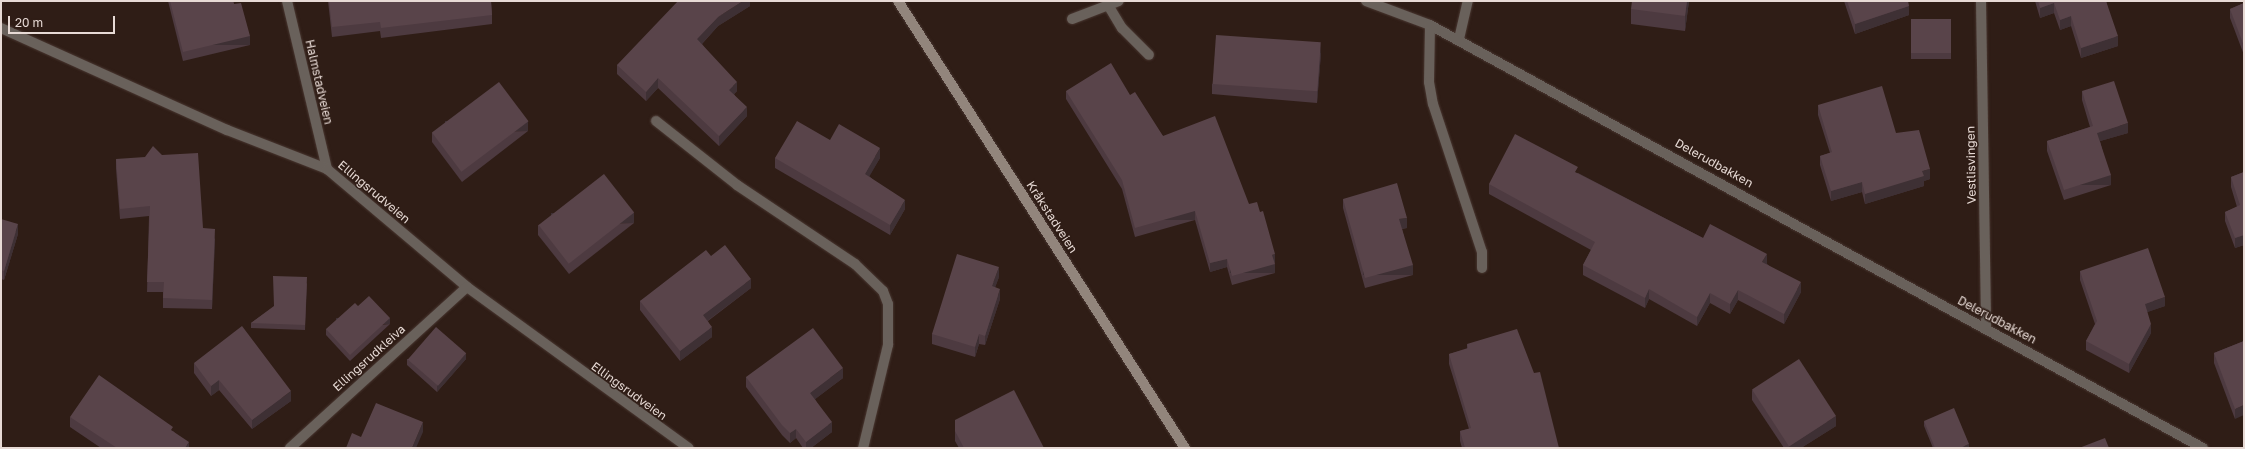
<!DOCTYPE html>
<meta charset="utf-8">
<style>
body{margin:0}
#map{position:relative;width:2245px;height:449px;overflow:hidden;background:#2f1d16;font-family:"Golos Text",sans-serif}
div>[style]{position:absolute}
.roads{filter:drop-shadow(0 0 1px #493731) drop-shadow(0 0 1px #493731)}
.lane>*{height:10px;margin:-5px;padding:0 5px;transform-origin:5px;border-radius:5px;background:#69615b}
.street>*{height:10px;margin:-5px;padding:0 5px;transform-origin:5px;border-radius:5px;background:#69615b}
.secondary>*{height:10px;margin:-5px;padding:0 5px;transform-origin:5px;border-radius:5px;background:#92857c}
.wall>*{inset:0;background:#4d3a40;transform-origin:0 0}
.shaded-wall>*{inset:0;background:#3e3034;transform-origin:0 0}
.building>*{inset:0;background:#59444a;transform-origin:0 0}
span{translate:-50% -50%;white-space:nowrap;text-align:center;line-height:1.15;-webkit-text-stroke:3px #2f1d16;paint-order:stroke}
.street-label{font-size:12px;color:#e7dad5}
.frame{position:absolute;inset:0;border:2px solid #e7dad5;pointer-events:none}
.scale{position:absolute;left:8px;top:16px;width:107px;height:18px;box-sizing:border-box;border:2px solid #e7dad5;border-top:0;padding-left:5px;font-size:12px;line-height:14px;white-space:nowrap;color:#e7dad5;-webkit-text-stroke:3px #2f1d16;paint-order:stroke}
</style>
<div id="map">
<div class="roads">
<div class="lane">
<i style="left:1366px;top:1px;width:68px;rotate:20.6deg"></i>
<i style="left:1430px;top:25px;width:57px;rotate:91deg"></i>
<i style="left:1429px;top:82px;width:22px;rotate:80deg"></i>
<i style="left:1433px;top:104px;width:156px;rotate:71.7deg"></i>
<i style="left:1482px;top:252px;width:16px;rotate:90deg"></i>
<i style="left:1108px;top:5px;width:27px;rotate:59deg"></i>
<i style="left:1122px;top:28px;width:38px;rotate:45deg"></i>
<i style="left:1072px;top:19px;width:50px;rotate:-21deg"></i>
<i style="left:1459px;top:39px;width:39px;rotate:-77deg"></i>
<i style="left:656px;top:121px;width:103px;rotate:38.3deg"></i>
<i style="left:737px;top:185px;width:142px;rotate:33.8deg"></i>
<i style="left:855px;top:264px;width:39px;rotate:44deg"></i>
<i style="left:883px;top:291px;width:14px;rotate:69deg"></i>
<i style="left:888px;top:304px;width:41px;rotate:90deg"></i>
<i style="left:888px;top:345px;width:106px;rotate:103.6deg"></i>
</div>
<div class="street">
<i style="left:287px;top:1px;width:173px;rotate:76.6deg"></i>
<i style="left:1981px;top:1px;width:327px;rotate:89.1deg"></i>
<i style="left:1430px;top:25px;width:881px;rotate:28.69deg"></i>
<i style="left:1px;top:28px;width:248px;rotate:24.3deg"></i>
<i style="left:227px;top:130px;width:107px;rotate:21.3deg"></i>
<i style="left:327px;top:169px;width:183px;rotate:40.1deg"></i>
<i style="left:467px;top:287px;width:274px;rotate:36deg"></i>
<i style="left:290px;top:448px;width:239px;rotate:-42.3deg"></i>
</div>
<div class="secondary">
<i style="left:898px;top:1px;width:531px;rotate:57.3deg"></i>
</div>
</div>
<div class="wall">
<i style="clip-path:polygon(168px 1px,233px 1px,250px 45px,183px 61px)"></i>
<i style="clip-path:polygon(328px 1px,491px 1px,492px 15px,492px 24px,381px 38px,380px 31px,332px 37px)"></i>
<i style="clip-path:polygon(750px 1px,750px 6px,718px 26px,702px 44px,737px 91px,734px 94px,747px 116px,719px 146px,658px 88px,646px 101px,617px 74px,617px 65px)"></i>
<i style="clip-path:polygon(1689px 1px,1685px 31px,1631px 24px,1631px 9px)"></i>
<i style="clip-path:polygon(1844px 1px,1908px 1px,1909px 15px,1855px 34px)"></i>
<i style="clip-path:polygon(2035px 1px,2106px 1px,2118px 46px,2081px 58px,2071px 26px,2060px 30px,2054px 13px,2040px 18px)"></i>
<i style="clip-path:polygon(2244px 3px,2244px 55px,2230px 18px,2230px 9px)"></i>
<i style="left:1911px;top:19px;width:40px;height:40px"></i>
<i style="clip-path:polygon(1321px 53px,1317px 103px,1212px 94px,1212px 84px)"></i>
<i style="clip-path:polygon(1066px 91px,1130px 95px,1163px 136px,1249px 204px,1275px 262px,1274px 263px,1275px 273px,1232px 285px,1227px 267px,1210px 272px,1195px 220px,1135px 237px,1122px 189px,1066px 99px)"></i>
<i style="clip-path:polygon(2082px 91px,2128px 133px,2100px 141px,2111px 185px,2064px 200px,2047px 151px,2047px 141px,2090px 127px,2082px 100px)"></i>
<i style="clip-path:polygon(1818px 105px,1896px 133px,1930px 179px,1924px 181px,1924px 186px,1865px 204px,1862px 192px,1831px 201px,1820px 165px,1820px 156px,1830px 153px,1818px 115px)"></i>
<i style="clip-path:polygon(528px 131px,462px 182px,432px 142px,432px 133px)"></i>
<i style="clip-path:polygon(830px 140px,880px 158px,869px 176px,905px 209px,890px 235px,775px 168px,775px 158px)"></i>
<i style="clip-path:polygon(116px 159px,203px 228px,215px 239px,212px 309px,163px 308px,163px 292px,147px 292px,149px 216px,120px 219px,116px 169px)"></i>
<i style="clip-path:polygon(2244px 172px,2244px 245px,2235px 248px,2225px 221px,2225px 212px,2237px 207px,2231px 187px,2231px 177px)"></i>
<i style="clip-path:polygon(1578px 173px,1703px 238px,1767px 264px,1801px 292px,1784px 324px,1738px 300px,1730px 314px,1710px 303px,1697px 326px,1649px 299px,1645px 308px,1583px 275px,1583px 265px,1591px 250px,1489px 194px,1489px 184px)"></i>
<i style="clip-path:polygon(1343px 199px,1407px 228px,1402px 229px,1413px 275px,1365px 288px,1343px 208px)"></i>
<i style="clip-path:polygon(1px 219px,18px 234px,4px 280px,1px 279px)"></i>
<i style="clip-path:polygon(634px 223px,569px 274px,538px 235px,538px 225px)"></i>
<i style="clip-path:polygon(711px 256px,751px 288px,708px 321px,712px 337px,680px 361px,640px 310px,640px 301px)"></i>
<i style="clip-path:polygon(2080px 271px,2165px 306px,2147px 312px,2151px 333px,2129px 373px,2086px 350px,2086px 341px,2095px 324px,2080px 280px)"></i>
<i style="clip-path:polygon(999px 277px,995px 287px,1000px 299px,985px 345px,979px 344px,975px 357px,932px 344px,932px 334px)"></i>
<i style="clip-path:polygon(307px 283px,305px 330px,251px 328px,251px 323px)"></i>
<i style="clip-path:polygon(390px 324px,350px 361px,326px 335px,326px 329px)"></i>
<i style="clip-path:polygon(2244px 341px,2235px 419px,2214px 363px,2214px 353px)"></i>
<i style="clip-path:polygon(1467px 344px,1559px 448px,1462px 448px,1460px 441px,1460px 431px,1469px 429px,1449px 364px,1449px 354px,1467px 349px)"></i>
<i style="clip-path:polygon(407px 359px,466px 359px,437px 392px,407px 365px)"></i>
<i style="clip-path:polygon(194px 363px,291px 401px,252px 429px,219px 390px,211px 396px,194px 373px)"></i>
<i style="clip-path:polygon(746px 377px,843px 378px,815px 399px,832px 432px,811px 448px,803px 448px,796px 438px,790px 443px,782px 435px,746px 387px)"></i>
<i style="clip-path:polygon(1752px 390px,1836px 426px,1801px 448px,1784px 448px,1752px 400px)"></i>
<i style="clip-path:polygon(70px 417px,173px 431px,189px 448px,101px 448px,70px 427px)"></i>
<i style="clip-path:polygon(955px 420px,1044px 448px,959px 448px,955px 441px)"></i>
<i style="clip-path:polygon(1924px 421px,1969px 448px,1933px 448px,1924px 426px)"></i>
</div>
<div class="shaded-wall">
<i style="clip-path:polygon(743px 1px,750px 1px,750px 6px,718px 26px,697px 49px,697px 39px,718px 17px)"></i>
<i style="clip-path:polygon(1687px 1px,1689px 1px,1685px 31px,1685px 16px)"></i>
<i style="clip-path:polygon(2054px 3px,2054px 13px,2040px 18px,2040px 8px)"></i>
<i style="clip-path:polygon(1909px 6px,1909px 15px,1855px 34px,1855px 24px)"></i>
<i style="clip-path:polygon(2071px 16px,2071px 26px,2060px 30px,2060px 20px)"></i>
<i style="left:250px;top:36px;width:9px;height:69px;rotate:90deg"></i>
<i style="clip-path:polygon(2118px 36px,2118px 46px,2081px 58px,2081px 48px)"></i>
<i style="clip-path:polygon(1321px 43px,1321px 53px,1317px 103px,1317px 93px)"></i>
<i style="clip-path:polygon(658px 78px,658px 88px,646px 101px,646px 92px)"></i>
<i style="clip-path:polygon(737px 82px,737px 91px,729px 99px,729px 90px)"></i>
<i style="clip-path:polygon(747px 107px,747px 116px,719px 146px,719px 136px)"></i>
<i style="left:528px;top:121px;width:10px;height:83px;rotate:90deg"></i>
<i style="clip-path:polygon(2128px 123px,2128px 133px,2097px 142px,2097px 133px)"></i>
<i style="clip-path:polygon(880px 148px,880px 158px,865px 184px,865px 174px)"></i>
<i style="clip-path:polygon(1930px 169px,1930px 179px,1924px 181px,1924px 186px,1865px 204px,1865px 194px,1922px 171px)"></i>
<i style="left:2111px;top:175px;width:10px;height:49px;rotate:90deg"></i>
<i style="clip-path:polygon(1862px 182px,1862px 192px,1831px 201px,1831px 191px)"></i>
<i style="clip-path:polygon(905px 200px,905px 209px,890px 235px,890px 225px)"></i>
<i style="left:1195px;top:211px;width:9px;height:62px;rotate:90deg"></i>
<i style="left:634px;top:213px;width:10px;height:83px;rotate:90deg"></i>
<i style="clip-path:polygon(1407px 218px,1407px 228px,1399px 229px,1399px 219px)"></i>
<i style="clip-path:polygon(18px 224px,18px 234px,4px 280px,4px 271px)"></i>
<i style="clip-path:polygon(215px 229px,215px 239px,212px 309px,212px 300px)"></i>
<i style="clip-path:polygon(2244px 235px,2244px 245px,2235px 248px,2235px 238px)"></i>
<i style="clip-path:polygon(1275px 254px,1275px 262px,1272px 263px,1272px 255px)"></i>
<i style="clip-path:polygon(1767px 254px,1767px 264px,1762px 272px,1762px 262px)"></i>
<i style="clip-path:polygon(1227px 259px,1227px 267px,1210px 272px,1210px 263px)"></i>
<i style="left:1275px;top:264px;width:9px;height:45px;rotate:90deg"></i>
<i style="left:1413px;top:265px;width:10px;height:50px;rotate:90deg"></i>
<i style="clip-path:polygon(999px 267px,999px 277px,992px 296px,992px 286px)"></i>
<i style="clip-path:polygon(751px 279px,751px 288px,703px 324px,703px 315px)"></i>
<i style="clip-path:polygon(1801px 282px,1801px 292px,1784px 324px,1784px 314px)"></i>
<i style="clip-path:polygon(1000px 289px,1000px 299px,985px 345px,985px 336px)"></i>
<i style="clip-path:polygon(1649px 289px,1649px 299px,1645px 308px,1645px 298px)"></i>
<i style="clip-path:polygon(1738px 290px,1738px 300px,1730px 314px,1730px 304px)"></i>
<i style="clip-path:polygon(1710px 293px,1710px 303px,1697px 326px,1697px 317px)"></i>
<i style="clip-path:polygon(2165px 297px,2165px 306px,2145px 313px,2145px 304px)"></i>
<i style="left:390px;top:318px;width:6px;height:54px;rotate:90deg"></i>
<i style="clip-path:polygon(2151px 324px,2151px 333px,2129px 373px,2129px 364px)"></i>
<i style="clip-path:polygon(712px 327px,712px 337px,680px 361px,680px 351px)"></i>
<i style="clip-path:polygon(979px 334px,979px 344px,975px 357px,975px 347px)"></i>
<i style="clip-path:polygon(466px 353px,466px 359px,437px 392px,437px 386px)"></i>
<i style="clip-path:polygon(843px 368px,843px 378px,810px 403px,810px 393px)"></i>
<i style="clip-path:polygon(219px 380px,219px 390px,211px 396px,211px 386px)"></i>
<i style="clip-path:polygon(291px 391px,291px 401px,252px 429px,252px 420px)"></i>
<i style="clip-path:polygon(2244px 405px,2244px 415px,2235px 419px,2235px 409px)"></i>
<i style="clip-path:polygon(1836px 416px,1836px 426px,1801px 448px,1789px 448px,1789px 446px)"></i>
<i style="clip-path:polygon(423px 422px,423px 432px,416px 448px,412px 448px)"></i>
<i style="clip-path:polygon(832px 422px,832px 432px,811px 448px,806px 448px,806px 442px)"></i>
<i style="clip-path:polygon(796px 429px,796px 438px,790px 443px,790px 433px)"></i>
<i style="clip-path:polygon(189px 442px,189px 448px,185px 448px)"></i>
<i style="clip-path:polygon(1969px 444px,1969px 448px,1960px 448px)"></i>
</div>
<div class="building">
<i style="clip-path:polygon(170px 1px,233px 1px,234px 4px,241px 3px,250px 36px,183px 52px)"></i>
<i style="clip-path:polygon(329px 1px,491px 1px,492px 15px,381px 28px,380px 22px,332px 27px)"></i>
<i style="clip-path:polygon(678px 1px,743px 1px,718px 17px,697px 39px,737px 82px,729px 90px,747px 107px,719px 136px,658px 78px,646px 92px,617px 65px)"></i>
<i style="clip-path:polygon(1632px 1px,1687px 1px,1685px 16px,1631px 9px)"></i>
<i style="clip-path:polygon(1847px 1px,1908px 1px,1909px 6px,1855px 24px)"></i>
<i style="clip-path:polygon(2038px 1px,2106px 1px,2118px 36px,2081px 48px,2071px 16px,2060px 20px,2054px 3px,2040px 8px)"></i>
<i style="clip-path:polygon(2244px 3px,2244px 46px,2230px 9px)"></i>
<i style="left:1911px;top:19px;width:40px;height:34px"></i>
<i style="left:1216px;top:35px;width:105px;height:49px;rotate:4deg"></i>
<i style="clip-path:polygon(1111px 63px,1130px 95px,1135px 92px,1163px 136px,1215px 116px,1249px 204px,1257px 202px,1260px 212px,1263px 211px,1275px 254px,1272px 255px,1275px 264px,1232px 276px,1227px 259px,1210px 263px,1195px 211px,1135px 228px,1122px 180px,1066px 91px)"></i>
<i style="clip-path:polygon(2114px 81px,2128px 123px,2097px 133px,2111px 175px,2064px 190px,2047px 141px,2093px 126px,2082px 91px)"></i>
<i style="left:499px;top:82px;width:49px;height:84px;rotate:53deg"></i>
<i style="clip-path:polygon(1882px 86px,1896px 133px,1919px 130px,1930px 169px,1922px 171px,1924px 176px,1865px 194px,1862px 182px,1831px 191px,1820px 156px,1832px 152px,1818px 105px)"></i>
<i style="clip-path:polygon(797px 121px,830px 140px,839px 124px,880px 148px,865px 174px,905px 200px,890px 225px,775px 158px)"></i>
<i style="clip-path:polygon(1515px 134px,1578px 167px,1575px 172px,1703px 238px,1710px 224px,1767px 254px,1762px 262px,1801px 282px,1784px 314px,1738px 290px,1730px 304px,1710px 293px,1697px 317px,1649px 289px,1645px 298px,1583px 265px,1595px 242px,1489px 184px)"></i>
<i style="clip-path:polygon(153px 146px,162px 155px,198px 153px,203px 228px,215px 229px,212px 300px,163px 298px,164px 282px,147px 282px,150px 206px,120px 209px,116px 159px,145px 157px)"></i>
<i style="clip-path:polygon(2244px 172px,2244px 235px,2235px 238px,2225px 212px,2240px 205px,2231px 177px)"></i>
<i style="left:604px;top:174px;width:49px;height:83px;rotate:52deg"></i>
<i style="clip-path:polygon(1397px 183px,1407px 218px,1399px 219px,1413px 265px,1365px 278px,1343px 199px)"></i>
<i style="clip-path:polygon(1px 219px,18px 224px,4px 271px,1px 270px)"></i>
<i style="clip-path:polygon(725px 245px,751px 279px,703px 315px,712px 327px,680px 351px,640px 301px,706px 250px,711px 256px)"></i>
<i style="clip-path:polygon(2148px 248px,2165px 297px,2145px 304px,2151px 324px,2129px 364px,2086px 341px,2097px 321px,2080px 271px)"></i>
<i style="clip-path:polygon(957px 254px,999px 267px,992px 286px,1000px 289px,985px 336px,979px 334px,975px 347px,932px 334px)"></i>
<i style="clip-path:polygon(273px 276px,307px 277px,305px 325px,251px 323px,274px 306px)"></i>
<i style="clip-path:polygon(369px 296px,390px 318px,350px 355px,326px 329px,355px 303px,358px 306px)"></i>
<i style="clip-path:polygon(242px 326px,291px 391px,252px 420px,219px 380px,211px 386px,194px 363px)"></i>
<i style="left:436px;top:327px;width:40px;height:43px;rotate:41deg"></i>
<i style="clip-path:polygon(813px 328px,843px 368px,810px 393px,832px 422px,806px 442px,796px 429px,790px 433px,782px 425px,746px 377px)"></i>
<i style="clip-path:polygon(1517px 329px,1534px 373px,1540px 372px,1559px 448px,1465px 448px,1460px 431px,1471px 428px,1449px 354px,1468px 348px,1467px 344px)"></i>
<i style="clip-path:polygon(2244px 341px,2244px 405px,2235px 409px,2214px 353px)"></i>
<i style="left:1799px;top:359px;width:68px;height:56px;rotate:57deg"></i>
<i style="clip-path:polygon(99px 375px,173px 427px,171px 430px,189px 442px,185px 448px,117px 448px,70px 417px)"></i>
<i style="clip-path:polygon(1014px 390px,1044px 448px,964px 448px,955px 431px,955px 420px)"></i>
<i style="clip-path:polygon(376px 403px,423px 422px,412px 448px,346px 448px,352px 433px,361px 437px)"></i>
<i style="clip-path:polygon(1954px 408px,1969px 444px,1960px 448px,1935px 448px,1924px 421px)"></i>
<i style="clip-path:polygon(2105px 438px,2109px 448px,2079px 448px)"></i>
</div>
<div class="street-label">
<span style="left:319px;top:82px;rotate:77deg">Halmstadveien</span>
<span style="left:1714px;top:163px;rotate:29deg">Delerudbakken</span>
<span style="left:1971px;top:165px;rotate:-91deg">Vestlisvingen</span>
<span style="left:374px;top:192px;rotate:40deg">Ellingsrudveien</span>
<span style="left:1052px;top:217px;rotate:57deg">Kråkstadveien</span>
<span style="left:1997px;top:320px;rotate:28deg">Delerudbakken</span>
<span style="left:369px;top:358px;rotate:-42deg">Ellingsrudkleiva</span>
<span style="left:629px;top:391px;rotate:36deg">Ellingsrudveien</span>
</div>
<div class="frame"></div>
<div class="scale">20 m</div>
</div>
